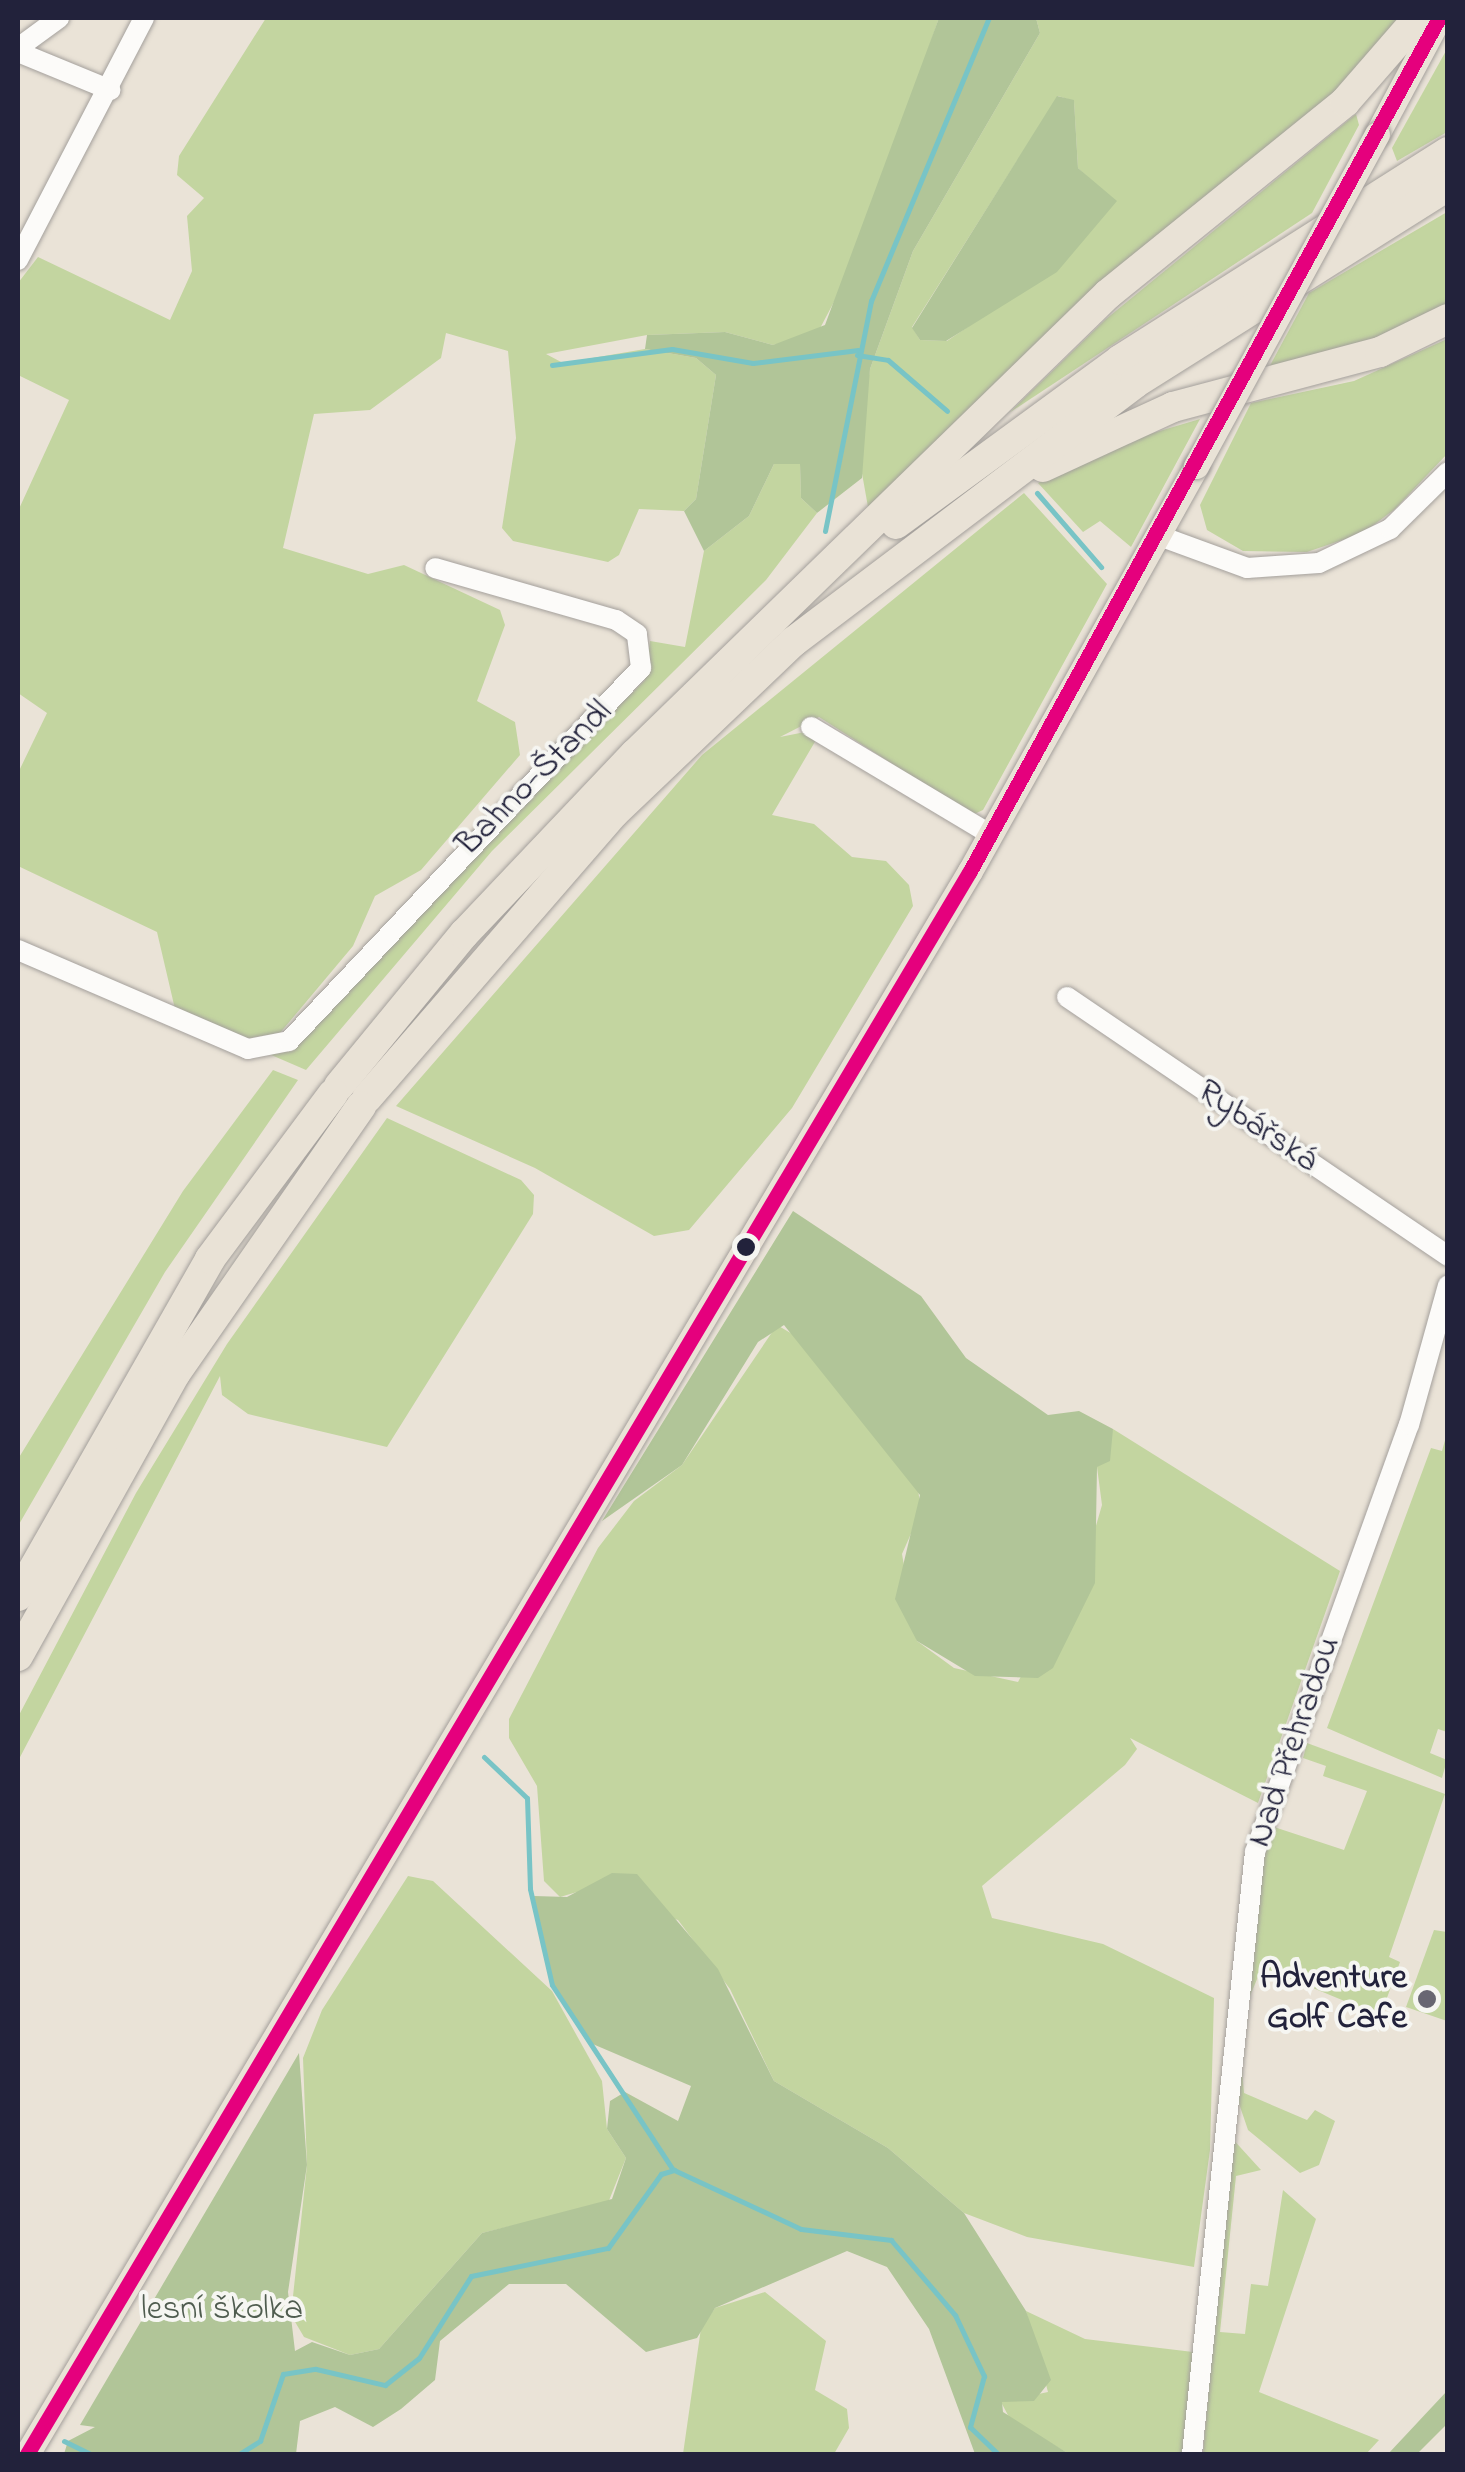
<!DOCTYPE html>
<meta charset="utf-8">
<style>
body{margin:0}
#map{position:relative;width:1465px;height:2472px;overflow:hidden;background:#eae3d7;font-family:"Indie Flower",sans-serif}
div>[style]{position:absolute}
.green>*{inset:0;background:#c3d5a0}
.forest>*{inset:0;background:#b1c598}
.stream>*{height:5px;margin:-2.5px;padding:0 2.5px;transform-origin:2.5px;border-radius:2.5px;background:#78c4c6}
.roads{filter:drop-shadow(0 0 2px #a4a09c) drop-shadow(0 0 2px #a4a09c)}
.minor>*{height:20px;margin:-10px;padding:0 10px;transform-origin:10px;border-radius:10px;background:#fcfbf9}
.major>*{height:25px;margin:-12.5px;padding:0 12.5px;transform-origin:12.5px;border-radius:12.5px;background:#e9e2d6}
.highway>*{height:30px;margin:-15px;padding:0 15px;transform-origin:15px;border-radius:15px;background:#e9e2d6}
.bridges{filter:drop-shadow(0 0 2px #a4a09c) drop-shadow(0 0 2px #a4a09c)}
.major-bridge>*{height:25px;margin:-12.5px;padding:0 12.5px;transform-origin:12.5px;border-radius:12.5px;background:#e9e2d6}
.bus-1>*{height:15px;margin:-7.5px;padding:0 7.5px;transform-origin:7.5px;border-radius:7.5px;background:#e5007d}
.dots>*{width:28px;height:28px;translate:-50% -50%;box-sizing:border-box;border:5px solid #f6f6f2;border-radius:50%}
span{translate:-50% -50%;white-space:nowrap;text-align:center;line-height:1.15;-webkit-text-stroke:8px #f6f6f2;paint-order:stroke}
.street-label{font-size:35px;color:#22223b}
.poi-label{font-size:35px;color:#22223b;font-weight:700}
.right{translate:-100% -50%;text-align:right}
.park-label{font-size:35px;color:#4f5c4f}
.frame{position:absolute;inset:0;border:20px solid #22223b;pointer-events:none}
</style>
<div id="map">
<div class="green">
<i style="clip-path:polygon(266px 18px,939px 18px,854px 264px,817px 334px,773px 345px,725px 332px,647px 335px,546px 354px,563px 363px,645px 349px,696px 358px,716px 375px,696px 499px,684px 511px,639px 509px,619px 555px,608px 562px,513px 541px,502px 528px,516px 438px,508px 351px,446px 333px,441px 358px,370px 410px,314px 414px,283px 548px,368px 574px,404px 565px,500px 610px,505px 625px,477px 701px,515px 722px,520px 755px,421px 870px,375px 896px,353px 946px,280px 1033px,244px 1039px,175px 1009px,157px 932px,18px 866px,18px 773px,47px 713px,18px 693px,18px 511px,69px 400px,18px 375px,18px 283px,38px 257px,170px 320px,192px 271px,187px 216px,204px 198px,177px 175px,179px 156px)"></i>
<i style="clip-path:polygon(evenodd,1036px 18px,1400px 18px,1344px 86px,868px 507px,858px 451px,870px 369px,913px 251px,1040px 33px,1036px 18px,1058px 96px,1074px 101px,1078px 168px,1106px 194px,975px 322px,947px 341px,920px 340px,912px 327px,1058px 96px)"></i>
<i style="clip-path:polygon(1447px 49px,1447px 132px,1397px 161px,1392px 148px)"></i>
<i style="clip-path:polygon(1356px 114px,1359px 125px,1312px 213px,1009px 413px,1106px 319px)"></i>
<i style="clip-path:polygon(1447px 212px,1447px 306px,1414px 327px,1266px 373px,1309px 293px)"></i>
<i style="clip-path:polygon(1447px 339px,1447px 454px,1395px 509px,1363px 533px,1307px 552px,1243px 551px,1207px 530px,1200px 505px,1251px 403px,1354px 381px)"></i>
<i style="clip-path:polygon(1200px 419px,1131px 547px,1100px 521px,1083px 532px,1038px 483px,1099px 449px)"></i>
<i style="clip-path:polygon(800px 463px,801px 498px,817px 513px,766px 580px,492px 851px,306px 1070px,269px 1054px,645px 680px,650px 641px,685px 647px,704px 551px,749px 516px,774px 464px)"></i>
<i style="clip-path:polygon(1024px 493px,1107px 584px,983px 810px,972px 815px,819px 717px,780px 737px,805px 732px,816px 740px,772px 815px,814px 824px,852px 857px,886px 861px,909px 885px,913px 906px,792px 1108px,689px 1230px,654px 1236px,535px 1168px,396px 1106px,702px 755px)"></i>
<i style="clip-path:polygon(273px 1070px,298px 1080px,165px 1272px,18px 1526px,18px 1459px,183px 1191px)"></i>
<i style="clip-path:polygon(387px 1118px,521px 1180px,534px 1195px,533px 1214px,387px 1447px,248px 1414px,222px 1395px,220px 1376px,18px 1761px,18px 1717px,136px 1493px,227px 1344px)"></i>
<i style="clip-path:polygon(777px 1325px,799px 1338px,918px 1489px,921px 1511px,902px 1554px,917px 1641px,954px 1668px,1018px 1682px,1091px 1543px,1102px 1505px,1097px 1467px,1113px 1429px,1340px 1571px,1258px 1803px,1130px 1738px,1137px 1749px,1125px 1765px,982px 1886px,992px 1918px,1103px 1944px,1214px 1998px,1210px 2150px,1194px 2267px,1027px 2237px,964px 2213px,888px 2148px,774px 2081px,730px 1989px,678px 1920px,577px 1892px,560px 1897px,544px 1881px,537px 1786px,509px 1738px,509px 1719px,598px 1548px,634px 1501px,682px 1465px)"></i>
<i style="clip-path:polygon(1447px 1433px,1447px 1732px,1438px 1729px,1430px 1753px,1447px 1760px,1442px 1778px,1327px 1728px,1431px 1448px,1442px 1451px)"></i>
<i style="clip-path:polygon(1307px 1743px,1445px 1794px,1389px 1957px,1400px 1962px,1376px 2028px,1356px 2017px,1359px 2007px,1262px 1967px,1238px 2025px,1244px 2093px,1307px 2120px,1315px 2110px,1335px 2121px,1319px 2165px,1300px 2173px,1248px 2130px,1232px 2083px,1238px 1990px,1271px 1826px,1344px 1850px,1367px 1791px,1323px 1776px,1326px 1766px,1303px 1758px)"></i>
<i style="clip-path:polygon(408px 1876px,433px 1881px,552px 1991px,602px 2081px,607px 2129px,626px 2158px,608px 2203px,482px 2233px,379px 2349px,350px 2355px,304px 2337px,291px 2315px,307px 2165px,303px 2058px,322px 2010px)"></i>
<i style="clip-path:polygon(1434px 1930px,1447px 1932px,1447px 2021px,1406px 2007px)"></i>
<i style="clip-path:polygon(1230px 2136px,1261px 2170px,1236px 2176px,1220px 2332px,1245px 2334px,1251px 2284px,1268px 2286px,1283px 2190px,1316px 2219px,1259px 2392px,1379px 2440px,1366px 2454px,1203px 2454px)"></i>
<i style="clip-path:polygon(765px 2292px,826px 2341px,815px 2390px,847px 2409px,849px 2428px,834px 2454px,683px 2454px,701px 2328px,715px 2308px)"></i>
<i style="clip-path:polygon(1026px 2311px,1085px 2339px,1193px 2352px,1184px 2454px,1069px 2454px,1010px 2419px,1001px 2402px,1048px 2392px)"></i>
</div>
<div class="forest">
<i style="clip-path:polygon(939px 18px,1036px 18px,1040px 33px,913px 251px,870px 369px,862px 478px,817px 513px,801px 498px,800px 464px,774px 464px,749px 516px,704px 551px,684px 511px,696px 499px,716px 375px,696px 358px,645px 349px,647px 335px,725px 332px,773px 345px,825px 325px)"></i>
<i style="clip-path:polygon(1057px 96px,1074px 100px,1078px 168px,1117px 201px,1057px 272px,946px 341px,920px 340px,912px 328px)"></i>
<i style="clip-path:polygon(793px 1211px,921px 1296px,966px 1358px,1048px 1415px,1079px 1411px,1113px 1429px,1110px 1461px,1097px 1467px,1095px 1583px,1053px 1668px,1038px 1678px,975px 1676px,917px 1641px,895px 1599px,920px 1495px,784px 1325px,758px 1342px,682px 1465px,602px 1521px)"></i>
<i style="clip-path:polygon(612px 1873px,637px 1874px,718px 1969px,774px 2081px,888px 2148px,964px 2213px,1026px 2311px,1051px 2380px,1034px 2401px,1002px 2402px,1003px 2412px,1069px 2454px,975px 2454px,929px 2329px,887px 2267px,847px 2251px,715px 2308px,697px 2338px,646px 2352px,566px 2284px,509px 2284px,440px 2341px,435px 2380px,401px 2409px,373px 2427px,335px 2407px,300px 2421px,296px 2454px,64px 2454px,68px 2441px,95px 2427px,80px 2425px,299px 2053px,307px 2165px,288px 2292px,295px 2351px,312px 2342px,350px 2355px,379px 2349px,482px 2233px,612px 2199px,626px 2158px,607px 2129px,610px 2101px,625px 2092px,678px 2121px,691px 2086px,588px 2042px,551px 1981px,534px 1896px,567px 1897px)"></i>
<i style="clip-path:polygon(1447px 2391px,1447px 2424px,1417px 2454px,1388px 2454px)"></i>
</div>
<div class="stream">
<i style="left:857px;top:355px;width:31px;rotate:9deg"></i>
<i style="left:888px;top:360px;width:78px;rotate:40.8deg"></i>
<i style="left:552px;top:365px;width:121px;rotate:-7.6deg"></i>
<i style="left:672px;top:349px;width:82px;rotate:9.8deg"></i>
<i style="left:753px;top:363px;width:106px;rotate:-7.1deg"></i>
<i style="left:1037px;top:493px;width:98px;rotate:49.1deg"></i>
<i style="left:825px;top:531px;width:235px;rotate:-78.7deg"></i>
<i style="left:871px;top:301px;width:307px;rotate:-67.4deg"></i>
<i style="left:484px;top:1757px;width:59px;rotate:43.6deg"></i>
<i style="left:527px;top:1798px;width:91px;rotate:88.1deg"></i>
<i style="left:530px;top:1889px;width:98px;rotate:77.1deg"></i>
<i style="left:552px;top:1985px;width:221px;rotate:56.8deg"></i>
<i style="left:64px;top:2441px;width:30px;rotate:26deg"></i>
<i style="left:239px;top:2454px;width:25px;rotate:-32deg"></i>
<i style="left:260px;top:2441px;width:71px;rotate:-71.1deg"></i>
<i style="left:283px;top:2374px;width:33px;rotate:-9deg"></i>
<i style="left:316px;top:2369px;width:71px;rotate:13.1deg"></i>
<i style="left:385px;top:2385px;width:43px;rotate:-38.5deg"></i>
<i style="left:419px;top:2358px;width:97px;rotate:-57.6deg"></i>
<i style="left:471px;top:2276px;width:140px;rotate:-11.6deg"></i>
<i style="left:608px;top:2248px;width:91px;rotate:-54.4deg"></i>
<i style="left:661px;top:2174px;width:14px;rotate:-17deg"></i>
<i style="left:674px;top:2170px;width:140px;rotate:24.9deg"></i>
<i style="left:801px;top:2229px;width:91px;rotate:7deg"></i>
<i style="left:891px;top:2240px;width:99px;rotate:49.5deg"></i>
<i style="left:955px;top:2315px;width:68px;rotate:64.6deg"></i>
<i style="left:984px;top:2376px;width:53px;rotate:105.4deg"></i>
<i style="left:970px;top:2427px;width:39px;rotate:44deg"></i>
</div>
<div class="roads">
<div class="minor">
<i style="left:18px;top:48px;width:51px;rotate:-36.2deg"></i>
<i style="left:18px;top:52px;width:100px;rotate:22.4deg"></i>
<i style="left:18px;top:260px;width:273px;rotate:-62.5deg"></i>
<i style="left:1157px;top:535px;width:96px;rotate:20.1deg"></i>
<i style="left:1247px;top:568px;width:72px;rotate:-4deg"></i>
<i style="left:1319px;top:563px;width:79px;rotate:-25.6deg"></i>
<i style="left:1390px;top:529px;width:81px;rotate:-44.5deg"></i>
<i style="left:811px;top:727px;width:209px;rotate:30.9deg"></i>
<i style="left:18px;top:950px;width:250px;rotate:23.3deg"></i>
<i style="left:248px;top:1049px;width:42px;rotate:-11deg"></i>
<i style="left:289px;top:1041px;width:513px;rotate:-46.66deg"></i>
<i style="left:641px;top:668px;width:34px;rotate:-97deg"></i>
<i style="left:637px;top:634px;width:25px;rotate:-146deg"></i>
<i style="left:616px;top:620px;width:188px;rotate:-164deg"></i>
<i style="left:1067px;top:997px;width:461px;rotate:34.2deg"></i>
<i style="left:1192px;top:2454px;width:605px;rotate:-84.03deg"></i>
<i style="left:1255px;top:1852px;width:454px;rotate:-70.2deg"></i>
<i style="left:1409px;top:1425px;width:145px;rotate:-74.4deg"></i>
</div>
<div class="major">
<i style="left:1377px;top:134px;width:132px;rotate:-61.9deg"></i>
<i style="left:27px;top:2454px;width:1843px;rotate:-59.22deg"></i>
<i style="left:970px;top:871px;width:464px;rotate:-60.8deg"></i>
</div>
<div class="highway">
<i style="left:1043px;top:467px;width:143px;rotate:-24.8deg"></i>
<i style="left:1173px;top:407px;width:214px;rotate:-14.9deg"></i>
<i style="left:1380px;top:352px;width:76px;rotate:-25.9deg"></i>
<i style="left:896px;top:524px;width:278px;rotate:-36.2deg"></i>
<i style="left:1120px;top:360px;width:388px;rotate:-32.4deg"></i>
<i style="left:339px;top:1086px;width:197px;rotate:-50.6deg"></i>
<i style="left:464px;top:934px;width:248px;rotate:-46.5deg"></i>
<i style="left:635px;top:754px;width:660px;rotate:-44.2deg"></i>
<i style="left:1108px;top:294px;width:305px;rotate:-39deg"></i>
<i style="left:1345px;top:102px;width:111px;rotate:-49deg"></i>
<i style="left:367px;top:1098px;width:377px;rotate:-49.1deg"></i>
<i style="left:614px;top:813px;width:248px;rotate:-43.7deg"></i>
<i style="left:793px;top:642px;width:429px;rotate:-37.1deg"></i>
<i style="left:1135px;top:383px;width:370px;rotate:-32.2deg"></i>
<i style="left:18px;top:1596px;width:388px;rotate:-60.3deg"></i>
<i style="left:210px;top:1259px;width:206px;rotate:-53.3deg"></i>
<i style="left:18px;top:1656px;width:323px;rotate:-60.9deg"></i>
<i style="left:175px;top:1374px;width:326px;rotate:-55.2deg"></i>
</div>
</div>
<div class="bridges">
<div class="major-bridge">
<i style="left:1196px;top:466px;width:378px;rotate:-61.4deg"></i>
</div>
</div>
<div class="bus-1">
<i style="left:27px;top:2454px;width:1843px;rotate:-59.22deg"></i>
<i style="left:970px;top:871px;width:973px;rotate:-61.2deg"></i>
</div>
<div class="dots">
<i style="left:746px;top:1247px;background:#22223b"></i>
<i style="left:1427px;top:1999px;background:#686672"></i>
</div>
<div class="street-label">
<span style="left:535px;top:779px;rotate:-45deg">Bahno-Štandl</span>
<span style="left:1257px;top:1127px;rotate:34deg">Rybářská</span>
<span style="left:1295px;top:1742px;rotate:-71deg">Nad Přehradou</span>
</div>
<div class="poi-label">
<span class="right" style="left:1407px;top:1999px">Adventure<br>Golf Cafe</span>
</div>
<div class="park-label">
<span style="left:222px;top:2310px">lesní školka</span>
</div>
<div class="frame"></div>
</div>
